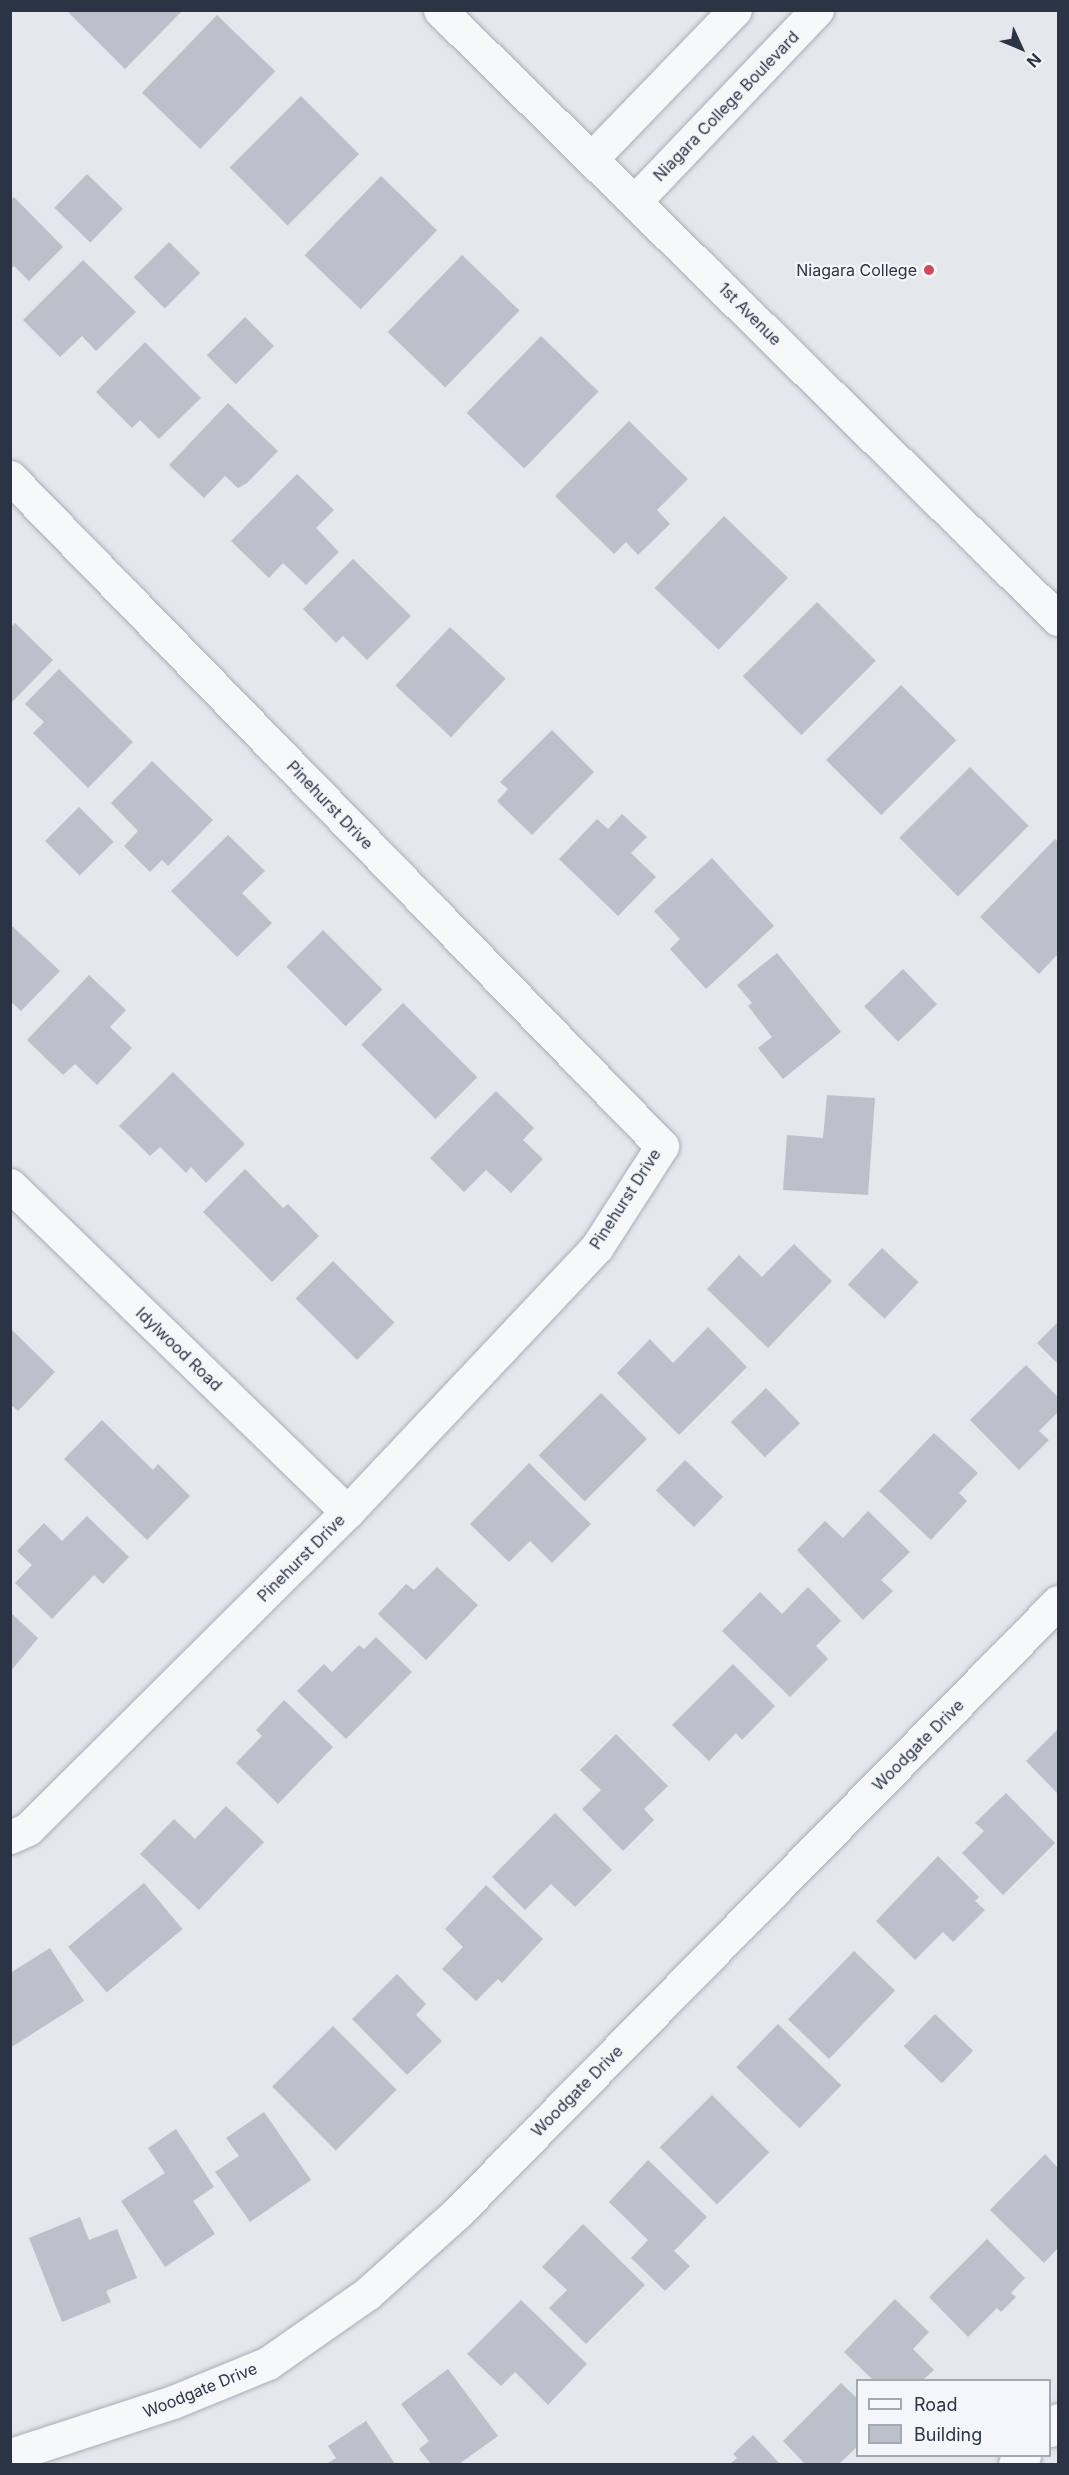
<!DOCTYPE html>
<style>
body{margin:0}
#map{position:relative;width:1069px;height:2475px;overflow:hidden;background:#e4e7ec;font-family:Inter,sans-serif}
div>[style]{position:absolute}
.building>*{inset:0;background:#bbc0ca;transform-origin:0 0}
.roads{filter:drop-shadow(0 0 2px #a9aeb7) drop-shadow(0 0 2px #a9aeb7)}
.minor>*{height:33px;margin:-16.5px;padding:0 16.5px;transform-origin:16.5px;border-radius:16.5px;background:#f7f8fa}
.tertiary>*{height:33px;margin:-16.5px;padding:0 16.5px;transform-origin:16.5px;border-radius:16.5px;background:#f7f8fa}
.dots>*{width:16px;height:16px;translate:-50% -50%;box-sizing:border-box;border:3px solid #f4f6f9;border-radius:50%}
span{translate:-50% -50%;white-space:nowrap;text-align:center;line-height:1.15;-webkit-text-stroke:4.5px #f4f6f9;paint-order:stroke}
.street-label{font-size:16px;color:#2b3445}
.poi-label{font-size:16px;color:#2b3445}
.right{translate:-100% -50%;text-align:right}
.frame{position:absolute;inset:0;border:12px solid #2b3445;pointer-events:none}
.legend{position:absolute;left:856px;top:2379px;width:195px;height:78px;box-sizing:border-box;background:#f4f6f9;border:2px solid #a4a8b1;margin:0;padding:8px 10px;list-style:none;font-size:18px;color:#2b3445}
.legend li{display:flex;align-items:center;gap:12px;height:30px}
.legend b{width:30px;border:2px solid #a4a8b1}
.north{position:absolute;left:991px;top:18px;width:60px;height:60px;-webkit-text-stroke:4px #f4f6f9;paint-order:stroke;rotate:134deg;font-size:16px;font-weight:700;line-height:24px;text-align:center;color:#2b3445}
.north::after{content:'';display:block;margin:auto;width:21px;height:27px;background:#2b3445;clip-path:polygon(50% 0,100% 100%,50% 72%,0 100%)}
</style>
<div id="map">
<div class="building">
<i style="clip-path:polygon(66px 10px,183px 10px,125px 69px)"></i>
<i style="left:217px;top:15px;width:81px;height:108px;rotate:44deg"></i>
<i style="left:301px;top:96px;width:82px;height:101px;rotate:45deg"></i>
<i style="left:87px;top:174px;width:50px;height:47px;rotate:44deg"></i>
<i style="left:381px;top:176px;width:78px;height:110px;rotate:44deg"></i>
<i style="clip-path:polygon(14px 197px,63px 247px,29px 281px,14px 266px,10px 269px,10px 200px)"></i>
<i style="left:169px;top:242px;width:44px;height:50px;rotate:45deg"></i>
<i style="left:462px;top:255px;width:80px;height:107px;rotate:44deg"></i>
<i style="clip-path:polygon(83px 260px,136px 312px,96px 351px,82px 336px,60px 357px,23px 320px)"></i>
<i style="left:245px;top:317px;width:41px;height:54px;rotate:45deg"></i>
<i style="left:541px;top:336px;width:80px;height:107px;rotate:44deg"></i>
<i style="clip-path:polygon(145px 342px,201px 398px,159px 439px,140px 420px,132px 428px,96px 392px)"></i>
<i style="clip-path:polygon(228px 403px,278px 451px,247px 483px,238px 488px,225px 476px,204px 498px,169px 465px)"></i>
<i style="clip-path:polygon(629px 421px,688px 479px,657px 510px,670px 524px,638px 555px,626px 542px,614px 554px,555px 496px)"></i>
<i style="clip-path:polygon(297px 474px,334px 510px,316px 528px,339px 552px,306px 585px,283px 563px,269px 578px,231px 541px)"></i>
<i style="left:724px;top:516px;width:89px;height:100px;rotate:44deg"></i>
<i style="clip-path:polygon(353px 559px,411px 616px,367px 660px,343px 636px,336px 643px,303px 609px)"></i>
<i style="left:817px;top:602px;width:83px;height:105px;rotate:45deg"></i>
<i style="clip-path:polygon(15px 623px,53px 660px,10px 704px,10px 628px)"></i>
<i style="left:450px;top:627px;width:76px;height:80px;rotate:43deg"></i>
<i style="clip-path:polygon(59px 669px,133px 742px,88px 788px,33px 733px,44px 722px,25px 704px)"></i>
<i style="left:901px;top:685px;width:78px;height:106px;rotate:45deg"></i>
<i style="clip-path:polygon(552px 730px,594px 772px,532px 835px,497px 801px,508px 789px,500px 782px)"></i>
<i style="clip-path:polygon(152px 761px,213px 820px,168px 866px,162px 860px,150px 872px,124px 846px,138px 831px,111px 803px)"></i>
<i style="left:970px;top:767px;width:83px;height:100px;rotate:45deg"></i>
<i style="left:79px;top:807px;width:49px;height:48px;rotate:45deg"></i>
<i style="clip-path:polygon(622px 814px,647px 837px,631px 853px,656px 877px,618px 916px,559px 859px,597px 819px,608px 829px)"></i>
<i style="clip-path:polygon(228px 835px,265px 871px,242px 893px,272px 923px,237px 957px,171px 891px)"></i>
<i style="clip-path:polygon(1055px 839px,1058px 842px,1058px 954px,1039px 974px,980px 917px)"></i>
<i style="clip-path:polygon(712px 858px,774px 926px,706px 989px,670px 949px,680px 939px,654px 911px)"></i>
<i style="clip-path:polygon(10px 924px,60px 971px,21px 1011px,10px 1001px)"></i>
<i style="left:323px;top:930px;width:84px;height:52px;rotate:45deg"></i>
<i style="clip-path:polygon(777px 953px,841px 1032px,783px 1079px,758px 1048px,772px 1037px,748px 1006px,752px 1003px,737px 985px)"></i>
<i style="left:903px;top:969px;width:49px;height:54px;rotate:46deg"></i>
<i style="clip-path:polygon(89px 975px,126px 1010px,110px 1027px,132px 1048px,97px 1085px,75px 1064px,63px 1075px,27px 1040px)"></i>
<i style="left:403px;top:1003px;width:105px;height:59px;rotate:45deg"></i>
<i style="clip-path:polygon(173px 1072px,245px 1144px,206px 1183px,191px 1167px,186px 1173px,160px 1147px,150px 1156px,119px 1126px)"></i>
<i style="clip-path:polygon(496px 1091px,534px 1128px,523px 1140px,543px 1159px,511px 1193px,486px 1170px,464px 1192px,430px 1158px)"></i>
<i style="clip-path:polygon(827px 1095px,875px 1098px,868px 1195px,783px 1190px,787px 1135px,823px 1138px)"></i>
<i style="clip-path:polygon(245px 1169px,283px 1208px,288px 1204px,319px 1236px,272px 1282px,203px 1212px)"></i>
<i style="clip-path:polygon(794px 1244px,832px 1281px,768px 1348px,707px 1289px,739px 1255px,762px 1277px)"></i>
<i style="left:882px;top:1248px;width:50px;height:50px;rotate:43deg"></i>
<i style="left:333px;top:1261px;width:87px;height:53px;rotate:45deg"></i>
<i style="clip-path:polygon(1058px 1322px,1058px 1364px,1037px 1343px)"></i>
<i style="clip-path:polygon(708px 1327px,747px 1367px,679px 1435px,617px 1373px,650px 1339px,673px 1363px)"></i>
<i style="clip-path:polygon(10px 1328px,55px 1372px,18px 1411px,10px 1404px)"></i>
<i style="clip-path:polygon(1026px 1365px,1058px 1397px,1058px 1412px,1039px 1431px,1049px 1440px,1019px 1470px,970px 1420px)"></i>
<i style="left:766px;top:1388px;width:49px;height:49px;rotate:46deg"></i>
<i style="left:601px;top:1393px;width:65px;height:88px;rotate:45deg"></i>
<i style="clip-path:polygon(102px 1420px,153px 1470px,158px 1464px,190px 1496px,147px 1540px,64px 1459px)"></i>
<i style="clip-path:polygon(934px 1433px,978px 1473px,959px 1493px,967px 1501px,931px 1540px,879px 1491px)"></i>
<i style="left:685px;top:1460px;width:53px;height:42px;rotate:44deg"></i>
<i style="clip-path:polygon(529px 1463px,591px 1524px,552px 1563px,530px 1541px,509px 1562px,470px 1524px)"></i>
<i style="clip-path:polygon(868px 1511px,910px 1552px,881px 1580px,893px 1591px,863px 1620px,797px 1550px,825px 1521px,843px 1538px)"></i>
<i style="clip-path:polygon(87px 1516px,129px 1557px,103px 1584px,94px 1575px,52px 1619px,15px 1583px,32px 1565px,17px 1551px,44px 1523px,62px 1541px)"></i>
<i style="clip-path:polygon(437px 1567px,478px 1605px,426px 1660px,378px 1614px,406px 1584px,414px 1590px)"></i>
<i style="clip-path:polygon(808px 1587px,841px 1621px,816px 1646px,828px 1659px,790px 1697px,722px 1631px,760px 1592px,782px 1614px)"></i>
<i style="clip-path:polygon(10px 1612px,38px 1638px,10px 1672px)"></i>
<i style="clip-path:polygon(376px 1637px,412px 1672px,346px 1739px,297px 1691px,324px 1664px,332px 1672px,359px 1645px,364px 1649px)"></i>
<i style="clip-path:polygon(733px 1664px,775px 1706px,742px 1740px,736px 1733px,709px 1761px,672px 1725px)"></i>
<i style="clip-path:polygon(284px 1700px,333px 1747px,278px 1804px,236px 1763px,262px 1736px,256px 1730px)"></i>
<i style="clip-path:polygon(1058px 1729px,1058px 1794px,1026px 1761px)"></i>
<i style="clip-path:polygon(616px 1734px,668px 1786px,644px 1809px,654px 1820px,623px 1851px,582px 1809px,601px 1790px,580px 1770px)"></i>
<i style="clip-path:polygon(1006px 1793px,1055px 1843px,1003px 1895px,962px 1853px,984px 1831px,975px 1823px)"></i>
<i style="clip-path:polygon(226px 1806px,264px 1842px,199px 1910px,140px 1854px,174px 1819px,195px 1839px)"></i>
<i style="clip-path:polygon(555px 1813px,612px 1870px,575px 1907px,551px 1884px,525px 1910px,492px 1877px)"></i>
<i style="clip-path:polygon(938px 1856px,979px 1897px,975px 1901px,985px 1910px,953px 1942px,943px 1932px,915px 1960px,876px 1921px)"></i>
<i style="left:144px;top:1883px;width:60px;height:99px;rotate:50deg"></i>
<i style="clip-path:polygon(486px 1885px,543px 1939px,502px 1983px,498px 1979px,476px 2001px,442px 1969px,463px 1947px,445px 1929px)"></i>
<i style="clip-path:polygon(50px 1948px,84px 2001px,10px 2048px,10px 1973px)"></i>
<i style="left:854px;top:1951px;width:57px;height:95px;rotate:44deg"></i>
<i style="clip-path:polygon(397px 1974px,426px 2004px,416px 2015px,442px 2041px,407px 2075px,352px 2019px)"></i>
<i style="left:935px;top:2014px;width:53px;height:45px;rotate:44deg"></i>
<i style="left:778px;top:2024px;width:88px;height:60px;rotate:44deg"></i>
<i style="left:333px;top:2026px;width:90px;height:86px;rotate:45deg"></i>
<i style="left:712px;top:2095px;width:81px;height:74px;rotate:45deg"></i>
<i style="clip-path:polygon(264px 2112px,311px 2180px,250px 2222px,215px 2172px,239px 2156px,226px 2138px)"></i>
<i style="clip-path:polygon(176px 2129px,214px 2187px,193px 2201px,215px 2234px,165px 2267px,121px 2201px,165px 2173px,148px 2148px)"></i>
<i style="clip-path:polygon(1045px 2154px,1058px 2168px,1058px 2248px,1044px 2263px,990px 2210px)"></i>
<i style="clip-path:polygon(648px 2160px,707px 2217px,674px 2251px,690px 2266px,665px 2291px,631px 2258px,648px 2240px,609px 2202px)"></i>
<i style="clip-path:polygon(80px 2217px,89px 2240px,117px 2229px,137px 2278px,106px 2291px,111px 2302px,62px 2322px,29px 2238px)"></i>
<i style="clip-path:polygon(583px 2224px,645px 2285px,586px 2344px,549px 2308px,567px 2290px,542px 2267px)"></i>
<i style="clip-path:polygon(987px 2239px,1025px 2278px,1011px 2293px,1016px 2297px,1001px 2312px,997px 2308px,968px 2337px,929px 2297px)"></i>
<i style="clip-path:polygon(895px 2299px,929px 2332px,913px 2349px,934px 2370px,923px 2380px,873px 2380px,844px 2352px)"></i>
<i style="clip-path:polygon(521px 2300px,587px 2364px,548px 2405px,515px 2372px,501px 2386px,467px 2354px)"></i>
<i style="clip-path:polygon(448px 2369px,498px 2436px,459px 2464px,431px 2464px,419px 2449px,429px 2441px,401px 2404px)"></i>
<i style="clip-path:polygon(841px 2383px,858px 2399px,858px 2446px,839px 2464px,805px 2464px,783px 2441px)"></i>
<i style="clip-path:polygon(366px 2421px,395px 2464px,326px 2464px,336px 2458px,328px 2446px)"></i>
<i style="clip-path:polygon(753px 2435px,780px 2464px,730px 2464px,737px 2458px,733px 2454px)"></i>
</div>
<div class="roads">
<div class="minor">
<i style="left:591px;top:159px;width:207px;rotate:-46deg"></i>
<i style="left:635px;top:201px;width:264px;rotate:-46.4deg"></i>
<i style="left:10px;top:477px;width:934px;rotate:45.74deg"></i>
<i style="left:662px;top:1146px;width:120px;rotate:122.8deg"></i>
<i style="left:597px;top:1247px;width:364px;rotate:133.3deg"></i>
<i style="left:347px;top:1512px;width:450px;rotate:135.2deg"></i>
<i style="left:28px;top:1829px;width:20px;rotate:156deg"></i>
<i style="left:10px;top:1185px;width:470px;rotate:44.1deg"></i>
<i style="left:1050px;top:2430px;width:13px;rotate:-51deg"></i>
<i style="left:11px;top:2455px;width:170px;rotate:-18.1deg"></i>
<i style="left:173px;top:2402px;width:103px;rotate:-22.3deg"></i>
<i style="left:268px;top:2363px;width:121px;rotate:-34.9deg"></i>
<i style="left:367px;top:2294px;width:121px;rotate:-42deg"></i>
<i style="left:457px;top:2213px;width:857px;rotate:-45.47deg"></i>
<i style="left:1015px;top:2464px;width:12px;rotate:-42deg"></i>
</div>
<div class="tertiary">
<i style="left:440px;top:10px;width:868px;rotate:44.58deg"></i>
</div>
</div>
<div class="dots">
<i style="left:929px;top:270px;background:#d1495b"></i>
</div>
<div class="street-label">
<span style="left:726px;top:106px;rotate:-46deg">Niagara College Boulevard</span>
<span style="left:750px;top:314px;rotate:45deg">1st Avenue</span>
<span style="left:330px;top:805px;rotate:46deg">Pinehurst Drive</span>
<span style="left:625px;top:1199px;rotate:-57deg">Pinehurst Drive</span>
<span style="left:179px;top:1349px;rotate:44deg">Idylwood Road</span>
<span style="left:301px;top:1558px;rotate:-45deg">Pinehurst Drive</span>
<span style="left:918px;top:1745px;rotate:-45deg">Woodgate Drive</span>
<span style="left:577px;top:2091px;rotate:-45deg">Woodgate Drive</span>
<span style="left:200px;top:2390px;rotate:-22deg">Woodgate Drive</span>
</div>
<div class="poi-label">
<span class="right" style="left:917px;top:270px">Niagara College</span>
</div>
<div class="frame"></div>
<ul class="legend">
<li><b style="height:8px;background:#f7f8fa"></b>Road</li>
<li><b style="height:16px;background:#bbc0ca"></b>Building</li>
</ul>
<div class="north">N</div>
</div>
